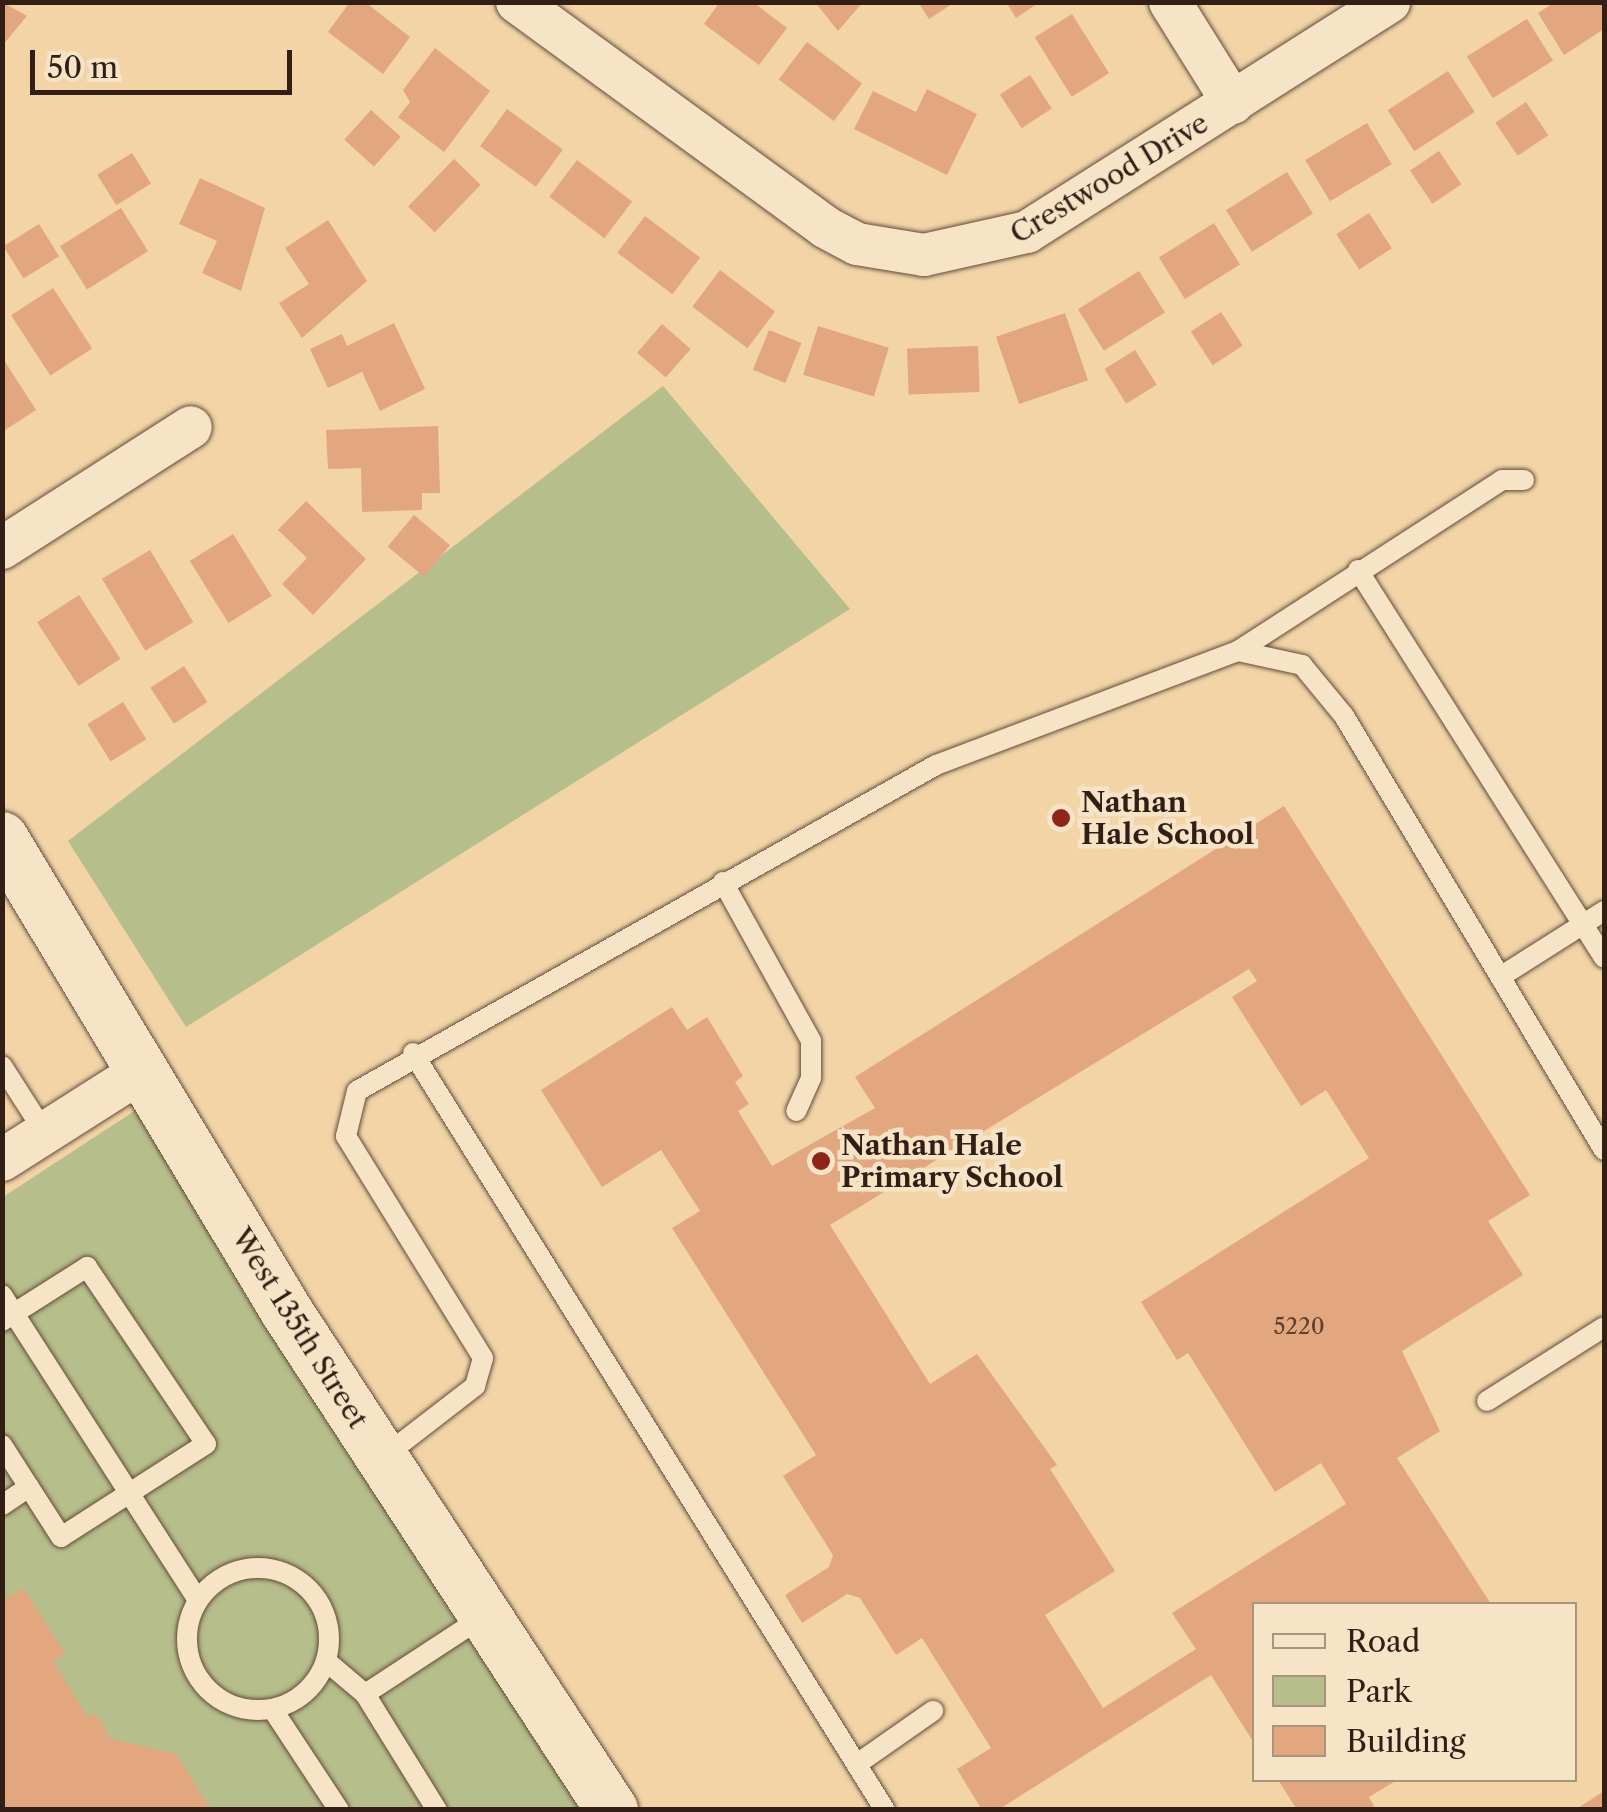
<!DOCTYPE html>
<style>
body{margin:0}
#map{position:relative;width:1607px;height:1812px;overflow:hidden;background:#f2d4a7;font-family:"Libre Caslon Text",serif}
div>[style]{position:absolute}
.green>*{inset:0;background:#b6be8b}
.building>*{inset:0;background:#e2a77f;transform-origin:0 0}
.roads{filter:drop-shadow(0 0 2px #634c3a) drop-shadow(0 0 2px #634c3a)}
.service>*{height:20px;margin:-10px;padding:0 10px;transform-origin:10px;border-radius:10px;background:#f7e3c6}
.service>.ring{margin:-10px;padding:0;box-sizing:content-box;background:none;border:20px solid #f7e3c6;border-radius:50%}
.minor>*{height:42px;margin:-21px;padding:0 21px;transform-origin:21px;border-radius:21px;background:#f7e3c6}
.tertiary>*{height:52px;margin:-26px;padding:0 26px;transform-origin:26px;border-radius:26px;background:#f7e3c6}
.dots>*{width:28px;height:28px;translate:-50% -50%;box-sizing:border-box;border:5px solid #f7e3c6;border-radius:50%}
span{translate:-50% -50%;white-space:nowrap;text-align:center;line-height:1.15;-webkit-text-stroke:9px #f7e3c6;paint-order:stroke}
.number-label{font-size:22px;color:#5f4030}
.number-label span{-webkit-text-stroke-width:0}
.street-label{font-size:28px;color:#331e16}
.poi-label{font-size:28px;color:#331e16;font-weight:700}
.left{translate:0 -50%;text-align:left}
.frame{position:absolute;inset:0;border:5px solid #331e16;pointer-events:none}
.legend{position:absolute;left:1252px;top:1602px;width:325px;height:180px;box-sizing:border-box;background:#f7e3c6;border:2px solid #a99480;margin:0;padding:12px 18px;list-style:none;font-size:30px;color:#331e16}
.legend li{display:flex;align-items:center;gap:20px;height:50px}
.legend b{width:50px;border:2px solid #a99480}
.scale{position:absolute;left:30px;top:50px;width:262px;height:45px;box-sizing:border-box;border:5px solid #331e16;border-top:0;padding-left:12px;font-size:30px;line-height:35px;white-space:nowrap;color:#331e16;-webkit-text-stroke:8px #f7e3c6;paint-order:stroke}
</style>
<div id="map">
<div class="green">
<i style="clip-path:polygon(663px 386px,850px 609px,186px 1027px,68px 841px)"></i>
<i style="clip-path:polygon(139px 1108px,592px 1809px,3px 1810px,3px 1197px)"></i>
</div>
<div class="building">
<i style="clip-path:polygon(2px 2px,27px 16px,2px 46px)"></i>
<i style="clip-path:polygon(350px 2px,365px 2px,410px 37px,383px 74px,328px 32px)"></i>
<i style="clip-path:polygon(720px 2px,753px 2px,787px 28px,759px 65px,704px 24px)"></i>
<i style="clip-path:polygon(815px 2px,863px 2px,838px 31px)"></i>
<i style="clip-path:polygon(918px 2px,955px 2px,929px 19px)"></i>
<i style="clip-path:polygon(1006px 2px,1040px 2px,1016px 18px)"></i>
<i style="clip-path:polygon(1555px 2px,1604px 2px,1604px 29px,1564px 55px,1538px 13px)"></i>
<i style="left:1072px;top:14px;width:70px;height:44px;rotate:58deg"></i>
<i style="left:1527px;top:19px;width:49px;height:71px;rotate:58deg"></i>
<i style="left:807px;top:42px;width:69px;height:47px;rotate:37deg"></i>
<i style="clip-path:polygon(435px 48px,490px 91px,444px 152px,398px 117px,410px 102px,403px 90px)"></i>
<i style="left:1448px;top:71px;width:49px;height:72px;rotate:57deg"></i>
<i style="left:1030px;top:75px;width:40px;height:36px;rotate:57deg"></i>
<i style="clip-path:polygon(927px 89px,977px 114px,947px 175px,854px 129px,873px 91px,916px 112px)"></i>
<i style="left:1526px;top:102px;width:40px;height:37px;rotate:56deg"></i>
<i style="left:507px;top:109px;width:69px;height:46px;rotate:36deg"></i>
<i style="left:371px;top:110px;width:40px;height:40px;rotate:42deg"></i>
<i style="left:1367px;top:123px;width:48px;height:72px;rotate:59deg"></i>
<i style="left:1439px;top:151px;width:40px;height:35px;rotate:56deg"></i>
<i style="left:132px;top:153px;width:36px;height:41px;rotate:58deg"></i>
<i style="left:454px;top:159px;width:37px;height:66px;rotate:44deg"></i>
<i style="left:577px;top:160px;width:69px;height:46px;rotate:37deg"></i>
<i style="left:1287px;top:172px;width:49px;height:72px;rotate:58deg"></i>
<i style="clip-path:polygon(200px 178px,265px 208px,241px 291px,202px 273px,217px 241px,179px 224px)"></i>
<i style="left:121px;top:208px;width:51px;height:72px;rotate:58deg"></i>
<i style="left:1369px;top:213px;width:42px;height:39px;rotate:57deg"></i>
<i style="left:645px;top:216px;width:69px;height:46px;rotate:37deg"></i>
<i style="clip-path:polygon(328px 220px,367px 281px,302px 338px,279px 303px,309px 284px,285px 248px)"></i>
<i style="left:1214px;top:223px;width:49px;height:65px;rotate:58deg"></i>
<i style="left:39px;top:224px;width:38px;height:42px;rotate:58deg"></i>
<i style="left:720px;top:270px;width:69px;height:46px;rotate:37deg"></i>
<i style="left:1139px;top:271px;width:49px;height:72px;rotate:58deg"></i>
<i style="left:53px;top:288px;width:72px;height:50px;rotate:57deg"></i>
<i style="left:1221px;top:312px;width:40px;height:36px;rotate:57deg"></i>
<i style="left:1065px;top:313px;width:71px;height:73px;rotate:71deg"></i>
<i style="clip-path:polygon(394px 323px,425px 389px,380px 411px,362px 372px,328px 388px,310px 349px,342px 334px,347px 346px)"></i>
<i style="left:662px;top:324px;width:38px;height:38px;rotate:41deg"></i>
<i style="left:818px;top:326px;width:74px;height:51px;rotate:17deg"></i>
<i style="left:769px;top:330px;width:35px;height:43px;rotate:22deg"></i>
<i style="left:978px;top:346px;width:46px;height:71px;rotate:88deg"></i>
<i style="left:1135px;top:350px;width:41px;height:36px;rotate:58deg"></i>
<i style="clip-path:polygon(2px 357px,36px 410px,2px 432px)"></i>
<i style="clip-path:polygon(438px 426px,440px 493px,422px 493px,422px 510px,362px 512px,361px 468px,328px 469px,326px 430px)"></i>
<i style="clip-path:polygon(306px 501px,366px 559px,313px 615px,282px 584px,307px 558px,278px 530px)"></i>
<i style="left:414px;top:515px;width:47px;height:41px;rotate:40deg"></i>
<i style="left:233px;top:534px;width:73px;height:51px;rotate:58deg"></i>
<i style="left:150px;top:550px;width:84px;height:56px;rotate:59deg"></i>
<i style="left:79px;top:595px;width:76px;height:50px;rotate:57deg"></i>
<i style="left:184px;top:666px;width:43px;height:40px;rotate:57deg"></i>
<i style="left:123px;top:702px;width:44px;height:42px;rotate:58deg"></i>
<i style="clip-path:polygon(evenodd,1284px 806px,1530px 1195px,1488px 1221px,1523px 1275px,1402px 1351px,1440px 1431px,1397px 1458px,1491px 1604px,1254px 1604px,1254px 1743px,1211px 1675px,998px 1810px,982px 1810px,957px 1769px,991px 1748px,922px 1638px,896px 1655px,860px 1598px,847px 1594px,802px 1623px,785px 1595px,829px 1567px,833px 1555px,783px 1476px,816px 1455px,672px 1228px,700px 1211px,661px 1150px,602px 1187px,541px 1090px,672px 1007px,687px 1030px,707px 1017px,743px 1076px,735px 1082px,749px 1104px,738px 1111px,772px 1166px,875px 1108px,855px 1077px,1284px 806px,1249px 969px,1257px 981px,1232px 997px,1301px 1106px,1326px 1090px,1369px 1158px,1141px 1302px,1177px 1360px,1188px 1353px,1275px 1492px,1321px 1463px,1346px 1504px,1172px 1613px,1196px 1649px,1103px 1708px,1045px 1615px,1115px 1571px,1050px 1469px,1057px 1465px,977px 1354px,930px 1384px,830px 1225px,1249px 969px)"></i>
<i style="clip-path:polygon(23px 1588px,65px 1654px,53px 1661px,88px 1718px,95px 1713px,111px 1739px,176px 1754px,211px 1810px,2px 1810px,2px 1601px)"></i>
<i style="clip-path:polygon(1278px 1780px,1397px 1780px,1369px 1797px,1376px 1810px,1297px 1810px)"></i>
<i style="clip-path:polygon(1604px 1791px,1604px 1810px,1575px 1810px)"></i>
</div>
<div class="roads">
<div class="service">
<i style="left:1358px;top:570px;width:459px;rotate:57.6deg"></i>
<i style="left:1238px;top:651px;width:315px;rotate:-32.9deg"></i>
<i style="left:1502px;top:480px;width:22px"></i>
<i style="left:723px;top:882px;width:182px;rotate:61deg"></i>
<i style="left:811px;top:1041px;width:37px;rotate:90deg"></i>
<i style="left:811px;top:1078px;width:36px;rotate:114deg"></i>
<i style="left:1500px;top:977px;width:123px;rotate:-32.4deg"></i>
<i style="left:413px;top:1053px;width:892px;rotate:58.06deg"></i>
<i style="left:2px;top:1066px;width:80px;rotate:57.3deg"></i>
<i style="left:2px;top:1295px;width:363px;rotate:57.3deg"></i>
<i style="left:2px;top:1321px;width:101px;rotate:-32.4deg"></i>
<i style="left:87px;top:1267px;width:213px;rotate:56.1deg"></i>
<i style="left:206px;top:1444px;width:172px;rotate:147.3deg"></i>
<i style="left:61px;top:1537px;width:59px;rotate:-122.6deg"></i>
<i style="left:29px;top:1487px;width:32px;rotate:146deg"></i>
<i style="left:1487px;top:1401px;width:138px;rotate:-32.3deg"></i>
<i style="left:2px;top:1445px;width:50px;rotate:57.3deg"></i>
<i style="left:382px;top:1458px;width:118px;rotate:-37.7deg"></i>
<i style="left:475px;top:1386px;width:29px;rotate:-74deg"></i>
<i style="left:483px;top:1358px;width:261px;rotate:-121.7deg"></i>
<i style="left:346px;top:1136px;width:46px;rotate:-76.3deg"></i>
<i style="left:357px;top:1091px;width:664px;rotate:-29.38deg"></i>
<i style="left:936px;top:765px;width:323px;rotate:-20.7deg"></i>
<i style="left:1238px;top:651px;width:66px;rotate:12.3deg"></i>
<i style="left:1302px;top:665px;width:66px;rotate:50.5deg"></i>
<i style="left:1344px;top:716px;width:506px;rotate:59.08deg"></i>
<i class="ring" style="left:187px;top:1568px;width:122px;height:122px"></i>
<i style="left:326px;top:1661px;width:51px;rotate:40.2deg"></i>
<i style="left:365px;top:1694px;width:137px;rotate:58.2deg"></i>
<i style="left:365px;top:1694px;width:142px;rotate:-33.2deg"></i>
<i style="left:273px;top:1710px;width:120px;rotate:56.6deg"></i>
<i style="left:857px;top:1764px;width:93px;rotate:-34.9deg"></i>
</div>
<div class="minor">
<i style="left:517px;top:2px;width:381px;rotate:36.1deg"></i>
<i style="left:825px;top:227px;width:36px;rotate:28deg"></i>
<i style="left:857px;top:244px;width:68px;rotate:9.3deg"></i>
<i style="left:924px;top:255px;width:106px;rotate:-12.6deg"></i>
<i style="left:1027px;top:232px;width:429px;rotate:-32.4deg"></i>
<i style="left:1170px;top:2px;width:119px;rotate:58deg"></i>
<i style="left:2px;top:548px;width:224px;rotate:-32.6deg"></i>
<i style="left:2px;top:1160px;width:166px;rotate:-32.4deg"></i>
</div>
<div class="tertiary">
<i style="left:2px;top:838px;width:553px;rotate:58.98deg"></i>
<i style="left:287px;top:1312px;width:595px;rotate:56.87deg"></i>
</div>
</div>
<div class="dots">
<i style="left:1061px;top:818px;background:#8f2418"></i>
<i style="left:821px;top:1161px;background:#8f2418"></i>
</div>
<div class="number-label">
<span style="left:1299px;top:1327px">5220</span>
</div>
<div class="street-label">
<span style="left:1109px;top:178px;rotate:-31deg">Crestwood Drive</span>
<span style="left:300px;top:1328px;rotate:58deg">West 135th Street</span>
</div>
<div class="poi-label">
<span class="left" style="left:1081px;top:818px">Nathan<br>Hale School</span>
<span class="left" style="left:841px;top:1161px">Nathan Hale<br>Primary School</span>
</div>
<div class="frame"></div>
<ul class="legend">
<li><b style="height:12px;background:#f7e3c6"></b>Road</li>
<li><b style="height:28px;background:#b6be8b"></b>Park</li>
<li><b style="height:28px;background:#e2a77f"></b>Building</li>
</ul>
<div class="scale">50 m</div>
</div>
